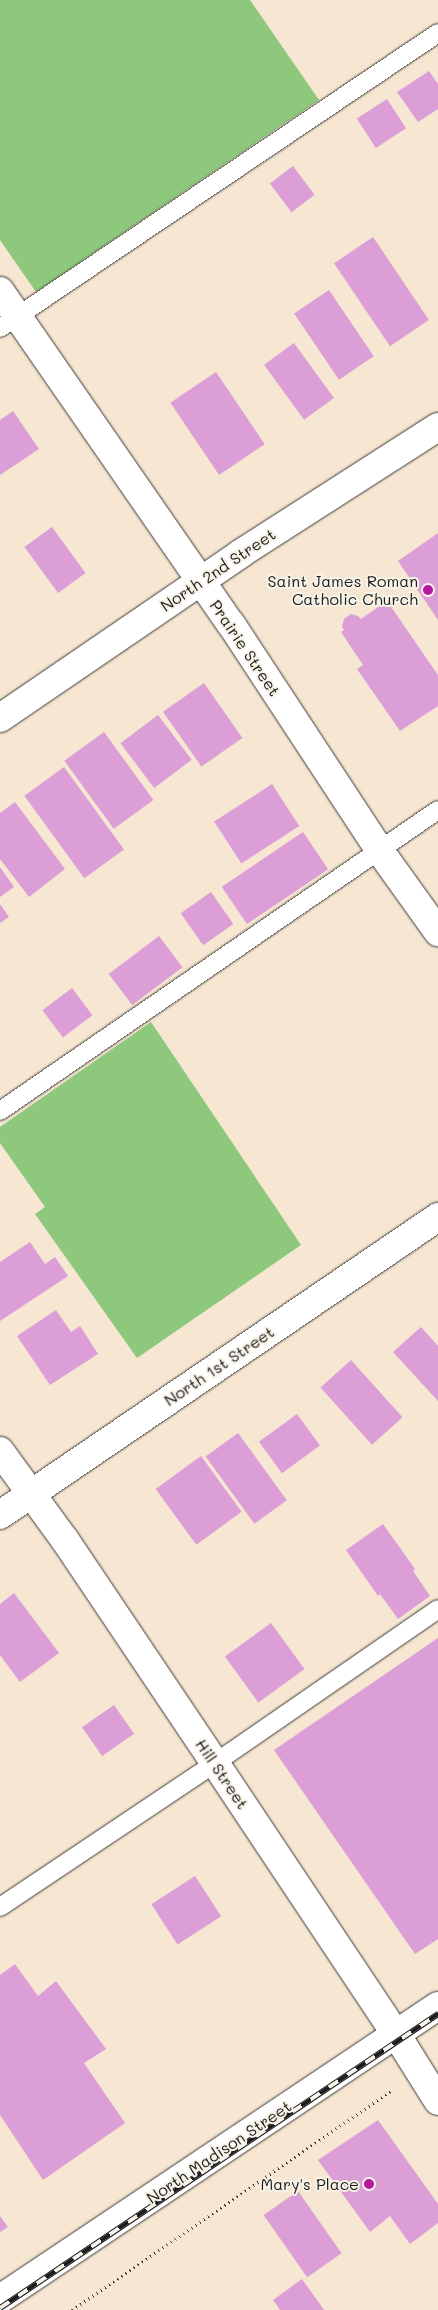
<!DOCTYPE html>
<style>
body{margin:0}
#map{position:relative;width:438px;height:2310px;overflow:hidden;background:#f6e6d2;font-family:Mali,sans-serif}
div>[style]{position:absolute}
.green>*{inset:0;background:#8ec87d}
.building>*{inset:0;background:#db9ed7;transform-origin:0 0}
.path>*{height:3px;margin-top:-1.5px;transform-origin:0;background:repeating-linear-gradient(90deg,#3d3a37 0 1px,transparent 0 5px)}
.roads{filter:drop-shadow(0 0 1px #3d3a37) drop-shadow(0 0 1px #3d3a37)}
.service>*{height:18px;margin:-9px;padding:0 9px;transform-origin:9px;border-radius:9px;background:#fff}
.minor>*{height:28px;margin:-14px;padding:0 14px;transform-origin:14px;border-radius:14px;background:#fff}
.tertiary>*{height:28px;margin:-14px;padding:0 14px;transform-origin:14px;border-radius:14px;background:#fff}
.primary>*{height:28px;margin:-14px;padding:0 14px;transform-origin:14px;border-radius:14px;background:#fff}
.rail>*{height:5.5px;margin-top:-2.75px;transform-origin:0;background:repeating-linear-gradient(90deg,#f7f3e8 0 11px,#1c1c1c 0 22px);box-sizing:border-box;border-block:1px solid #1c1c1c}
.dots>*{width:14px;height:14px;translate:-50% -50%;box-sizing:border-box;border:2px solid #f7f3e8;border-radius:50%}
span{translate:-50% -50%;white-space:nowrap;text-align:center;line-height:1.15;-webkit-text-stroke:4px #f7f3e8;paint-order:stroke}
.street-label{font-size:16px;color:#1c1c1c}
.poi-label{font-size:16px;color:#1c1c1c}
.right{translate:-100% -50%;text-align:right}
</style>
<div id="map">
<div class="green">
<i style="clip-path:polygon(0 0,250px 0,319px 100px,36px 292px,0 240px)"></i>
<i style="clip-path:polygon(151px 1022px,301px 1245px,137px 1358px,35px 1214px,45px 1207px,0 1143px,0 1127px)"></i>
</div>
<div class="building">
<i style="clip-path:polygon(429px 71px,438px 84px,438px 109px,418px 122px,397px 92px)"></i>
<i style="left:387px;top:99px;width:35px;height:36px;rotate:57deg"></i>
<i style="left:293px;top:166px;width:36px;height:29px;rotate:53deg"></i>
<i style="left:373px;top:237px;width:100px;height:47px;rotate:56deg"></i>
<i style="left:329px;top:290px;width:80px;height:42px;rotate:56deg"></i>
<i style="left:294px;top:343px;width:68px;height:37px;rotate:54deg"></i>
<i style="left:216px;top:372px;width:87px;height:55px;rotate:56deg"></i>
<i style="clip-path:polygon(13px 411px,39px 449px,0 475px,0 420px)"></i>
<i style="left:52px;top:527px;width:57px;height:34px;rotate:54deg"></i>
<i style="clip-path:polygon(438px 533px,438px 620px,398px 561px)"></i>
<i style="clip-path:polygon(387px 601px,438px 675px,438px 706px,400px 731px,357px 669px,363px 665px,341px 632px,344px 630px,342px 627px,344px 619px,351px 614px,358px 616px,361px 619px)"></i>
<i style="left:204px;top:683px;width:67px;height:50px;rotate:55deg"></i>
<i style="left:158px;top:715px;width:56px;height:47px;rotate:53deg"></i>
<i style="left:104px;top:732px;width:84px;height:49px;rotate:54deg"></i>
<i style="left:64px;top:767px;width:102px;height:49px;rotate:54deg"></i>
<i style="left:272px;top:784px;width:50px;height:69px;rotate:57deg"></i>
<i style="clip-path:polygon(15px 802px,65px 869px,29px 897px,0 859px,0 813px)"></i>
<i style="left:303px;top:832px;width:45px;height:98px;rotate:56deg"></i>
<i style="clip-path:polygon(0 867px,14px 887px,0 897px)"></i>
<i style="left:211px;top:892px;width:39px;height:37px;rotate:55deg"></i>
<i style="clip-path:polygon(0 904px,9px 917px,0 923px)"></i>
<i style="left:159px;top:936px;width:39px;height:63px;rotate:53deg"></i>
<i style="left:72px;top:988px;width:34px;height:37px;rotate:53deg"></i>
<i style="clip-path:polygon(30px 1242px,45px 1264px,55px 1257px,68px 1276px,0 1321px,0 1262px)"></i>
<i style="clip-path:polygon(56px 1310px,71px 1332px,80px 1326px,98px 1354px,50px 1385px,17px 1336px)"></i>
<i style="clip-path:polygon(421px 1327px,438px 1346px,438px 1401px,393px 1352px)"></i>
<i style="left:351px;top:1360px;width:77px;height:41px;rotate:48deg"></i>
<i style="left:297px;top:1414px;width:39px;height:47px;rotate:54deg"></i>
<i style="left:238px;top:1433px;width:83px;height:40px;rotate:54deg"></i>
<i style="left:201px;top:1456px;width:69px;height:56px;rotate:54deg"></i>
<i style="clip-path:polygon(383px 1524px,415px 1569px,413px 1571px,430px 1596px,398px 1619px,380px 1594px,378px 1596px,346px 1550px)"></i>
<i style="clip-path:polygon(14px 1593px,59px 1653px,20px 1682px,0 1655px,0 1604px)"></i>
<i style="left:271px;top:1623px;width:57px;height:57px;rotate:54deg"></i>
<i style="clip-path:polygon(438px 1638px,438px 1939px,415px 1954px,274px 1750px)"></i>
<i style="left:114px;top:1705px;width:35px;height:39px;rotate:55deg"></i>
<i style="left:195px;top:1876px;width:48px;height:52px;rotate:57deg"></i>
<i style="clip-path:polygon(15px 1964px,38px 1996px,56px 1981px,106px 2049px,84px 2063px,125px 2123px,43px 2180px,0 2115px,0 1975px)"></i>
<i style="clip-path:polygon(378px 2120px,438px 2204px,438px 2223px,410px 2244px,390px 2216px,370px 2232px,318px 2160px)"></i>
<i style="left:298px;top:2191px;width:76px;height:42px;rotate:55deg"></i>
<i style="clip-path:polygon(0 2216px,8px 2227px,0 2232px)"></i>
<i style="clip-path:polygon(302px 2279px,324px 2310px,280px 2310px,273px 2300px)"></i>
</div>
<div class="path">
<i style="left:72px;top:2310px;width:388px;rotate:-34.5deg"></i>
</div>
<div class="roads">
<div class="service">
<i style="left:0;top:328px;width:528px;rotate:-33.96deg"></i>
<i style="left:0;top:1111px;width:531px;rotate:-34.5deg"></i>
<i style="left:0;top:1907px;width:259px;rotate:-33.8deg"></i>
<i style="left:215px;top:1763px;width:271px;rotate:-34.6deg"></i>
</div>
<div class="minor">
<i style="left:0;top:291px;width:405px;rotate:55.3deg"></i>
<i style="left:231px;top:624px;width:272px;rotate:56.7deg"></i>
<i style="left:380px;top:851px;width:100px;rotate:54.4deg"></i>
<i style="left:0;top:1451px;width:110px;rotate:53.9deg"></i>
<i style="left:65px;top:1540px;width:269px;rotate:56.1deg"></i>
<i style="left:215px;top:1763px;width:326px;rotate:56.3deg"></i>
<i style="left:396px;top:2034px;width:79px;rotate:57.9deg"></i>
<i style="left:0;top:1515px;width:530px;rotate:-34.23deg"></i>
</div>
<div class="tertiary">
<i style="left:0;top:2299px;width:527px;rotate:-33.78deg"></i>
</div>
<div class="primary">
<i style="left:0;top:718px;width:291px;rotate:-34.3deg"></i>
<i style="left:240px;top:554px;width:235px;rotate:-32.7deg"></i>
</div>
</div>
<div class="rail">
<i style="left:0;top:2308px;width:528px;rotate:-33.87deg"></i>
</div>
<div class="dots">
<i style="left:428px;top:590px;background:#b5179e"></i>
<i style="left:369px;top:2184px;background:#b5179e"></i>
</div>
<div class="street-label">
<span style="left:218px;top:570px;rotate:-34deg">North 2nd Street</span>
<span style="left:245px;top:648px;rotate:56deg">Prairie Street</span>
<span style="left:219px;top:1366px;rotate:-34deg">North 1st Street</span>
<span style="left:222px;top:1774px;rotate:56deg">Hill Street</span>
<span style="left:219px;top:2152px;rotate:-34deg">North Madison Street</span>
</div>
<div class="poi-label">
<span class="right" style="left:418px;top:590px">Saint James Roman<br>Catholic Church</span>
<span class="right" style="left:359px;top:2184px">Mary's Place</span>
</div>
</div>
